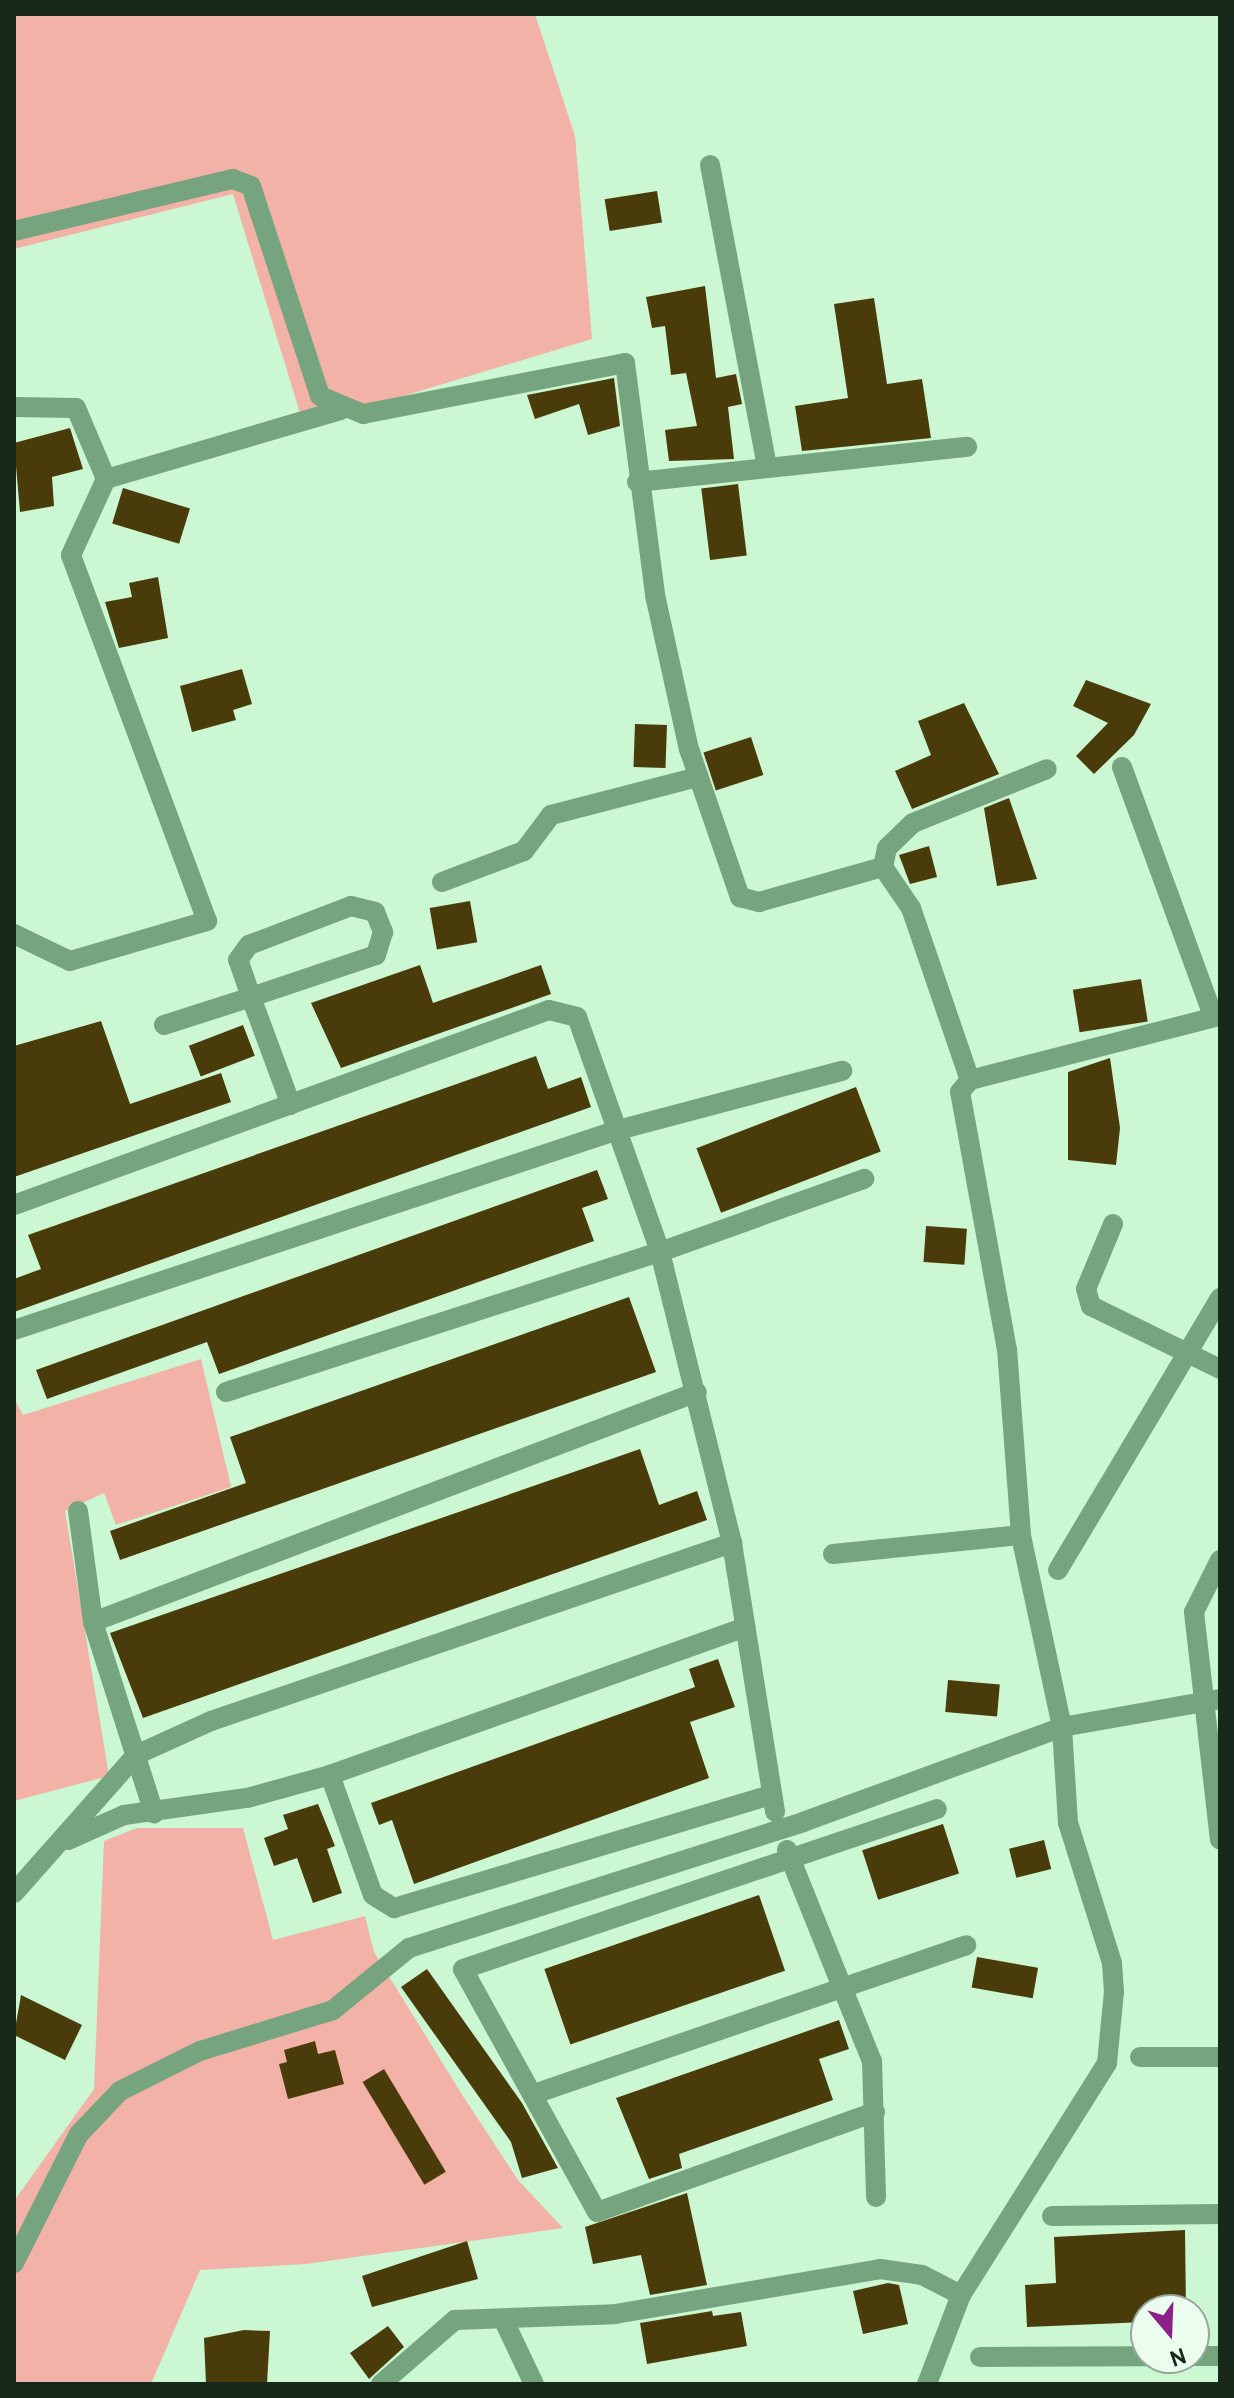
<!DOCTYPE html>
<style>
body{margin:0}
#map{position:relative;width:1234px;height:2398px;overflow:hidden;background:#cbf7d3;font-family:Overpass,sans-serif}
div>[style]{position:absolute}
.green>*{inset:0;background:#f2b2a7}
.building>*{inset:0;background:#4a3b0b;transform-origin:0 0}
.minor>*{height:20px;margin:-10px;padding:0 10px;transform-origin:10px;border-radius:10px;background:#76a47f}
span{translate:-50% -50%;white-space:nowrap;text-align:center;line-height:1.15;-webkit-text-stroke:8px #ebfdee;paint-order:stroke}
.frame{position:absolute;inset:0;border:16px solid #18291c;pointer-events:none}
.north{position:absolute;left:1130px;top:2294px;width:80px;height:80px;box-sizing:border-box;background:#ebfdee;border:2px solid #97a89a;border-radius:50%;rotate:161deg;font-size:22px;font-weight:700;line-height:32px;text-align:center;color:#18291c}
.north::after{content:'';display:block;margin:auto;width:28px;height:36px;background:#8b2186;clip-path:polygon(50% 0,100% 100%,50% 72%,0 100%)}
</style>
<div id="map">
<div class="green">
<i style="clip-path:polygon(14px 14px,535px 14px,575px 136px,592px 339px,304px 426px,233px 194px,14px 249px)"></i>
<i style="clip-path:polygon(201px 1359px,231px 1487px,116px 1525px,104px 1493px,65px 1511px,109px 1776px,14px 1801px,14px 1398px,23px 1415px)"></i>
<i style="clip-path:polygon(137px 1828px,243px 1828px,273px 1940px,365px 1916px,374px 1952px,461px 2093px,518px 2180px,563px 2228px,306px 2264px,200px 2270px,151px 2384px,14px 2384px,14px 2201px,94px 2089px,104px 1841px)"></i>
</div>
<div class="building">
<i style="left:657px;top:191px;width:32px;height:53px;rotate:81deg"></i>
<i style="clip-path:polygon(705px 286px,716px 378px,736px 374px,742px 404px,728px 407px,734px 459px,669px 461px,665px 430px,697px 426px,686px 373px,671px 375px,665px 326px,652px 328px,646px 297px)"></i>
<i style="clip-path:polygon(874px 298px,887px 384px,922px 379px,931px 438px,802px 451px,795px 406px,848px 398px,834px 304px)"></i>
<i style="clip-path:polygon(614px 378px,620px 426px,588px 435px,579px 404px,535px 419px,527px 395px)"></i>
<i style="clip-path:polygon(70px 428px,83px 469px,52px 477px,54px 506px,20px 512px,14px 443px)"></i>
<i style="left:738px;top:484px;width:72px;height:37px;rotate:83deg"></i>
<i style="left:123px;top:488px;width:70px;height:37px;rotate:17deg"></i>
<i style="clip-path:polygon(158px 577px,168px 638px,119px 648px,105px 602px,132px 597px,129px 583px)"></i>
<i style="clip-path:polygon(242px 669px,252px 704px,233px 710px,236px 720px,192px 732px,180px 686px)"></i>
<i style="clip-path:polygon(1086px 680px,1151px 704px,1134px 735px,1094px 774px,1076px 756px,1108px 723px,1073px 706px)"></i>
<i style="clip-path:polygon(964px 703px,999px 774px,912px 809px,895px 771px,931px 755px,918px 721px)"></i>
<i style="left:635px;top:724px;width:32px;height:43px;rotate:2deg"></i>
<i style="left:751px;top:737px;width:40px;height:50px;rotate:72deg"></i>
<i style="clip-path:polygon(1009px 798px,1037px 879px,997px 886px,984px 808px)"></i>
<i style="clip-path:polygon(929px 846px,937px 877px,910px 884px,899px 855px)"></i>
<i style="left:470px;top:901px;width:42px;height:41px;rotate:80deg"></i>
<i style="clip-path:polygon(420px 965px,433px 1003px,541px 965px,551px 994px,341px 1068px,311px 1003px)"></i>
<i style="left:1141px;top:979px;width:43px;height:69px;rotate:81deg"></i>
<i style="clip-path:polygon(101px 1021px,130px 1104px,221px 1073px,231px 1102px,14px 1177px,14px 1046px)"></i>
<i style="left:243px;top:1025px;width:33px;height:58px;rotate:69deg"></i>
<i style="clip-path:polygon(536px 1056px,548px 1089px,581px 1077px,591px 1107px,14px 1312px,14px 1279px,41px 1269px,28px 1235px)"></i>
<i style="clip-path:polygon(1110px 1058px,1120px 1128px,1116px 1165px,1068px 1160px,1068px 1072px)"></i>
<i style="left:856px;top:1087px;width:69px;height:171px;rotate:69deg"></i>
<i style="clip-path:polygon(597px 1170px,608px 1199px,582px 1208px,594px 1241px,219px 1374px,207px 1342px,47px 1399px,36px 1370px)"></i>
<i style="left:926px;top:1226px;width:41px;height:36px;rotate:4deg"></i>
<i style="clip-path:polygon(629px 1297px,656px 1372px,120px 1560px,110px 1531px,246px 1483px,230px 1437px)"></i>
<i style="clip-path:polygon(640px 1449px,659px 1505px,697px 1491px,707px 1520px,143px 1718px,110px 1633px)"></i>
<i style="clip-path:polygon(718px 1659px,735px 1707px,690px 1722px,709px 1778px,414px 1884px,392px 1820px,379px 1825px,371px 1803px,695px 1687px,689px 1669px)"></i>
<i style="left:948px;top:1680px;width:52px;height:32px;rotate:5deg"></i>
<i style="clip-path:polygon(318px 1804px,335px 1846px,327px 1849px,342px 1893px,313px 1903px,297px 1858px,274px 1866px,264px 1838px,288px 1829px,283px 1815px)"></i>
<i style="left:943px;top:1824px;width:52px;height:85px;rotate:72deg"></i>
<i style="left:1044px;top:1840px;width:30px;height:36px;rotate:76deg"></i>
<i style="left:759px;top:1895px;width:80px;height:227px;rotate:71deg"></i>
<i style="left:977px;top:1957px;width:62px;height:31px;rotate:10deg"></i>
<i style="clip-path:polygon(427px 1969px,522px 2103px,558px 2168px,522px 2178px,511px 2142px,401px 1987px)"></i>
<i style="clip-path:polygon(21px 1995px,82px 2025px,65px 2060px,14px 2035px)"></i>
<i style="clip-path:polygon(839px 2020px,849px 2049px,819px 2059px,833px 2100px,679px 2154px,682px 2168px,649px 2179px,616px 2098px)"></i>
<i style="clip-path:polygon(315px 2041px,318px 2054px,335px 2050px,344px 2084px,288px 2099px,279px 2064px,287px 2062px,284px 2050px)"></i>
<i style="left:384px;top:2069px;width:120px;height:25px;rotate:59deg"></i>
<i style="clip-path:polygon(687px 2193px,707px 2285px,650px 2295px,641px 2255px,593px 2264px,585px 2227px)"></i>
<i style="clip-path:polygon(1185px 2230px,1186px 2310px,1146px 2310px,1146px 2322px,1027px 2327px,1025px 2285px,1056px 2283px,1054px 2237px)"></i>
<i style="clip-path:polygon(467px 2241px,478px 2279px,372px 2307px,362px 2276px)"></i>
<i style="clip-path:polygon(888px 2283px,899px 2285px,908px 2324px,863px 2334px,853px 2291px)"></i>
<i style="clip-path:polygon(712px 2311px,713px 2316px,741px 2312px,747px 2346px,647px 2364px,640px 2323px)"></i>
<i style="clip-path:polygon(388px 2326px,404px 2347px,369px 2379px,350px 2353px)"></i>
<i style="clip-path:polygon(244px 2330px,270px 2331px,267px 2384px,206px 2384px,204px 2338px)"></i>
</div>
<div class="minor">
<i style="left:710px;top:165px;width:306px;rotate:79.3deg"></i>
<i style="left:14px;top:231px;width:225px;rotate:-13.4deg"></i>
<i style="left:233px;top:179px;width:19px;rotate:21deg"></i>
<i style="left:251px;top:186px;width:221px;rotate:71.8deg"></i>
<i style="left:320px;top:396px;width:47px;rotate:22.7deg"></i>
<i style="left:363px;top:414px;width:267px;rotate:-11deg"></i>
<i style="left:625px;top:363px;width:234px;rotate:82.6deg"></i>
<i style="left:655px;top:595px;width:158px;rotate:77.6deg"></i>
<i style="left:689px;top:749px;width:157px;rotate:71deg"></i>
<i style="left:740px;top:897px;width:20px;rotate:15deg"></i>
<i style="left:759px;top:902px;width:129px;rotate:-15.8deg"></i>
<i style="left:883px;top:867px;width:50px;rotate:55.7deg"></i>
<i style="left:911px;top:908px;width:182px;rotate:71.1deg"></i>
<i style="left:14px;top:407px;width:62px;rotate:0.9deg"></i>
<i style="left:76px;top:408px;width:77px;rotate:67.1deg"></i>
<i style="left:106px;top:479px;width:245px;rotate:-16.4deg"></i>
<i style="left:637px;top:482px;width:332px;rotate:-6.1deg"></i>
<i style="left:1122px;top:767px;width:265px;rotate:69.9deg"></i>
<i style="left:883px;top:867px;width:19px;rotate:-78deg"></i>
<i style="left:887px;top:848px;width:36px;rotate:-44deg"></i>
<i style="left:913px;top:823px;width:144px;rotate:-21.9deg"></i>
<i style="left:442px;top:882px;width:88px;rotate:-20.7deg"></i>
<i style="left:524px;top:851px;width:45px;rotate:-53.1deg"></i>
<i style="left:551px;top:815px;width:152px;rotate:-14.5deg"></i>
<i style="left:14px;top:934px;width:62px;rotate:25.7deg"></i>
<i style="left:70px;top:961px;width:143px;rotate:-16.3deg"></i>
<i style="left:207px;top:921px;width:390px;rotate:-110.4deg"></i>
<i style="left:71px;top:555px;width:84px;rotate:-65.3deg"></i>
<i style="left:164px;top:1025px;width:91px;rotate:-17.8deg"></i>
<i style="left:251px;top:997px;width:39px;rotate:-109deg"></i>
<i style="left:238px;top:960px;width:19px;rotate:-54deg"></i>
<i style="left:249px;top:945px;width:109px;rotate:-20.9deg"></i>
<i style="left:351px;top:906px;width:25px;rotate:14deg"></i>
<i style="left:375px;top:912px;width:22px;rotate:68deg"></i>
<i style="left:383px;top:932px;width:24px;rotate:107deg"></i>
<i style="left:376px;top:955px;width:132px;rotate:161.4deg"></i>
<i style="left:251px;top:997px;width:115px;rotate:69.7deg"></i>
<i style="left:14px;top:1205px;width:569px;rotate:-20.03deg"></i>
<i style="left:549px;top:1010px;width:29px;rotate:14deg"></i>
<i style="left:577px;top:1017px;width:249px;rotate:70.5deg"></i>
<i style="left:660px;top:1252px;width:217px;rotate:-19.7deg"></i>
<i style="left:1113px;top:1224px;width:70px;rotate:112.6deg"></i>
<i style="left:1086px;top:1289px;width:18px;rotate:74deg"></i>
<i style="left:1091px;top:1306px;width:144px;rotate:26deg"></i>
<i style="left:14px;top:1330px;width:636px;rotate:-18.32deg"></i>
<i style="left:618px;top:1130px;width:232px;rotate:-14.8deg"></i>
<i style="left:226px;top:1392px;width:456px;rotate:-17.9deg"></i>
<i style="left:660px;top:1252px;width:300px;rotate:76.1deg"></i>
<i style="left:732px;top:1543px;width:272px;rotate:80.9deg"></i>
<i style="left:78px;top:1511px;width:112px;rotate:82.3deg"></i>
<i style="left:93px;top:1622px;width:201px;rotate:72.3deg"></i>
<i style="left:833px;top:1554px;width:189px;rotate:-5.8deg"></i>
<i style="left:1220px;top:1560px;width:58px;rotate:116.6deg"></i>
<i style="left:1194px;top:1612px;width:229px;rotate:83.5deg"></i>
<i style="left:1058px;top:1570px;width:317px;rotate:-59.2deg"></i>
<i style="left:93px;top:1622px;width:646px;rotate:-20.85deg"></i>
<i style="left:330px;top:1775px;width:127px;rotate:70.3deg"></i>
<i style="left:373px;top:1895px;width:25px;rotate:32deg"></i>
<i style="left:394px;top:1908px;width:393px;rotate:-16.7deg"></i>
<i style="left:68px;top:1840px;width:61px;rotate:-24.1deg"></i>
<i style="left:124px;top:1815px;width:124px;rotate:-7.9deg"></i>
<i style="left:247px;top:1798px;width:86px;rotate:-15.5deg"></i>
<i style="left:330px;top:1775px;width:441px;rotate:-19.6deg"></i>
<i style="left:787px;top:1850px;width:227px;rotate:68.1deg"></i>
<i style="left:872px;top:2061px;width:136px;rotate:88.3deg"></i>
<i style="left:14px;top:1893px;width:184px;rotate:-48.5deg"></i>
<i style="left:136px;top:1755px;width:82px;rotate:-24.4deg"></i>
<i style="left:211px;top:1721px;width:551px;rotate:-18.86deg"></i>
<i style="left:1140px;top:2057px;width:80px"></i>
<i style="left:537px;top:2093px;width:454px;rotate:-19deg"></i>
<i style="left:875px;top:2112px;width:295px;rotate:160.2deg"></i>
<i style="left:597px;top:2212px;width:277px;rotate:-118.9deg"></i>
<i style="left:463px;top:1969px;width:500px;rotate:-18.65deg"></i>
<i style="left:1052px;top:2216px;width:168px;rotate:-0.7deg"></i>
<i style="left:14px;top:2263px;width:144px;rotate:-63.3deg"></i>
<i style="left:79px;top:2134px;width:59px;rotate:-46.4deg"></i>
<i style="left:120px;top:2091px;width:89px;rotate:-26.6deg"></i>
<i style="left:200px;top:2051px;width:139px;rotate:-17.1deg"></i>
<i style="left:333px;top:2010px;width:98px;rotate:-39.2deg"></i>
<i style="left:409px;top:1948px;width:414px;rotate:-17.7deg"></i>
<i style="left:803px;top:1822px;width:276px;rotate:-20.1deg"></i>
<i style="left:1062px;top:1727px;width:160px;rotate:-10deg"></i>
<i style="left:505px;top:2323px;width:68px;rotate:64.6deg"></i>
<i style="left:1194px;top:2356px;width:26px"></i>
<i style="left:980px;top:2357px;width:166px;rotate:-0.3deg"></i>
<i style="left:381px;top:2384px;width:98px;rotate:-40.9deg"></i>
<i style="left:455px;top:2320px;width:160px;rotate:-2.1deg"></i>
<i style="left:615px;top:2314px;width:269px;rotate:-9.6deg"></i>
<i style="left:880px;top:2269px;width:42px;rotate:8.1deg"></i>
<i style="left:922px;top:2275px;width:44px;rotate:27.1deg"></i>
<i style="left:927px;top:2384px;width:95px;rotate:-69.1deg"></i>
<i style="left:961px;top:2295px;width:274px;rotate:-57.8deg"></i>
<i style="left:1107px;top:2063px;width:71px;rotate:-84.4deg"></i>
<i style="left:1114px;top:1992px;width:29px;rotate:-94deg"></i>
<i style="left:1112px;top:1963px;width:147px;rotate:-107.4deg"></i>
<i style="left:1068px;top:1823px;width:96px;rotate:-93.6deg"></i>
<i style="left:1062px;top:1727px;width:196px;rotate:-102.1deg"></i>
<i style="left:1021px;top:1535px;width:186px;rotate:-94.3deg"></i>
<i style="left:1007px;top:1350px;width:262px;rotate:-100.3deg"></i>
<i style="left:960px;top:1092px;width:16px;rotate:-50deg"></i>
<i style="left:970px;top:1080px;width:258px;rotate:-14.4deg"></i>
</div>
<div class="frame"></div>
<div class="north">N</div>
</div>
